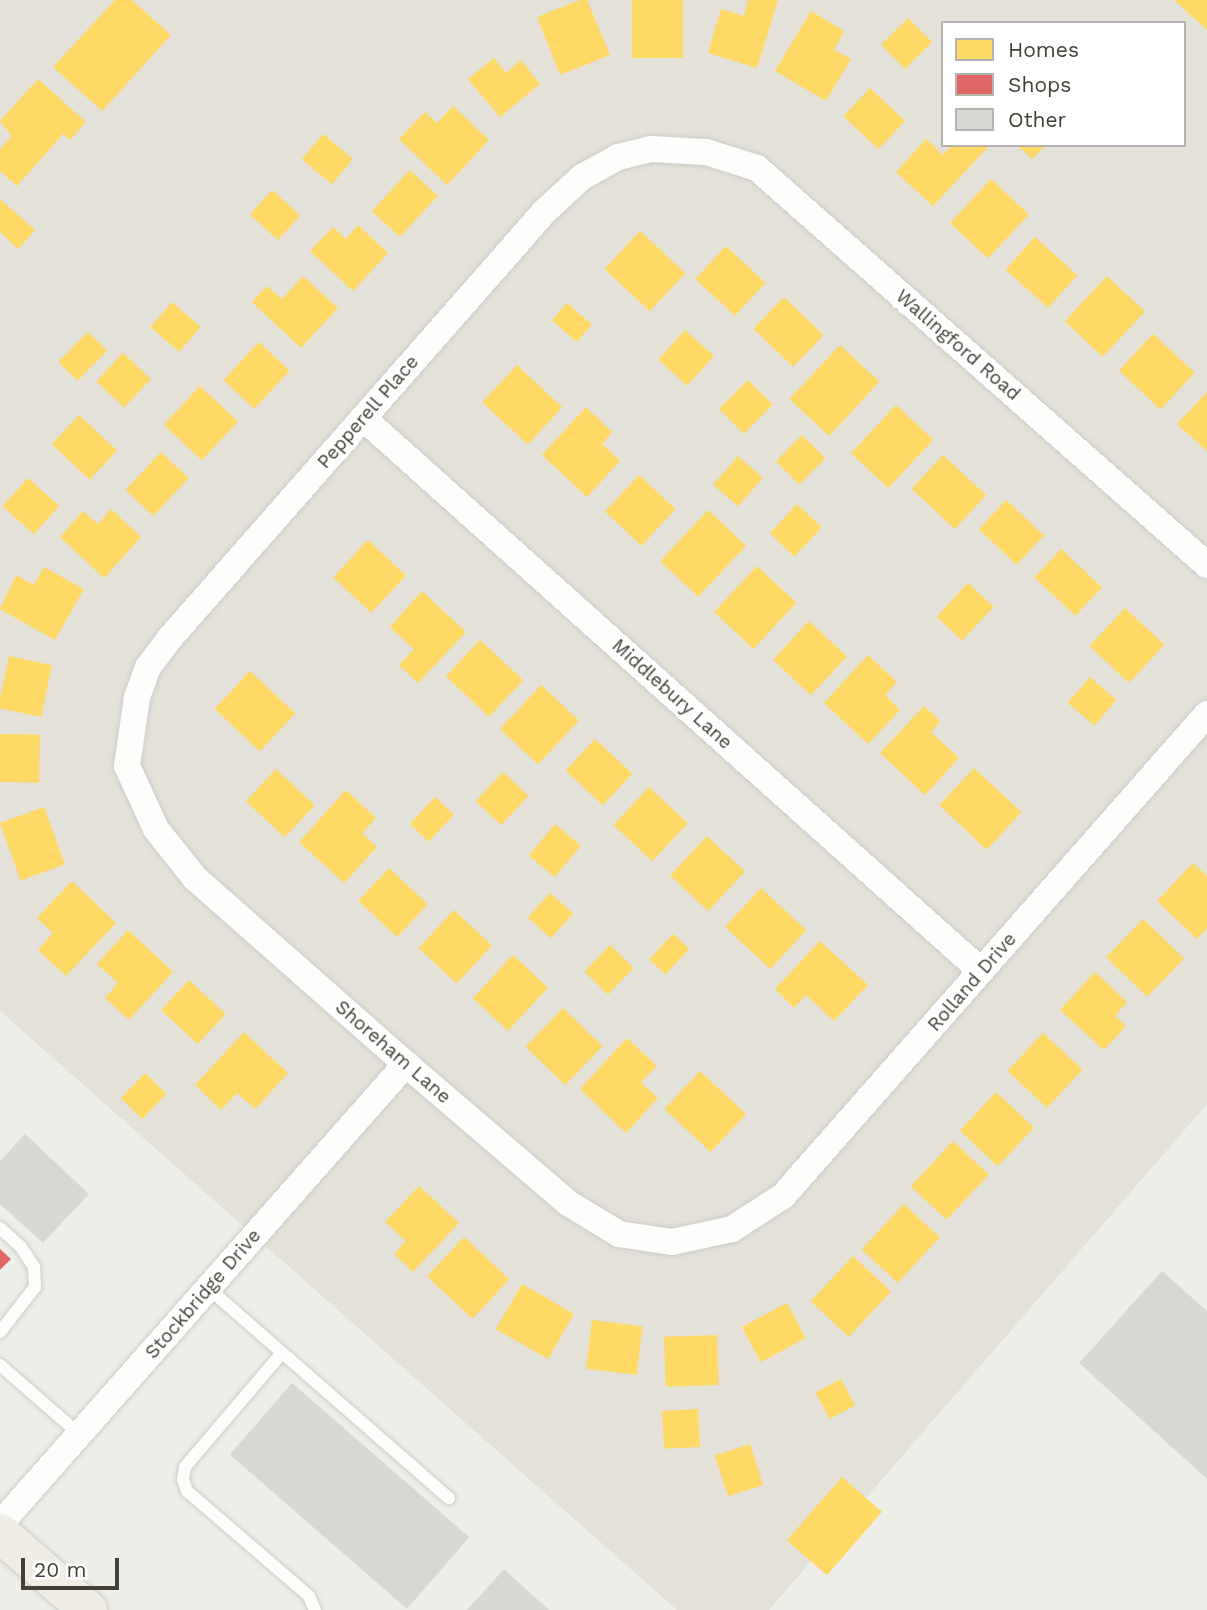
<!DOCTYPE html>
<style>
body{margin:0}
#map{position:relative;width:1207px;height:1610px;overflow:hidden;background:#efefea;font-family:"Work Sans",sans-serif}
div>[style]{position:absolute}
.residential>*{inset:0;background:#e3e1d8}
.homes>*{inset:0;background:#ffd966;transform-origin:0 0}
.shops>*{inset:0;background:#e06666}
.building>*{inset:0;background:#d9d7d2;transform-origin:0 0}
.roads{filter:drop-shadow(0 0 2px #cdccc8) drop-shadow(0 0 2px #cdccc8)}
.lane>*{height:12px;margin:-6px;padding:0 6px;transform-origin:6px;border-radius:6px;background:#fdfdfc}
.street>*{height:26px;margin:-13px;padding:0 13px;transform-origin:13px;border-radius:13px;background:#fdfdfc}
.primary>*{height:38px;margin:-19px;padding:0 19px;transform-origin:19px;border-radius:19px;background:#f0ede4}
span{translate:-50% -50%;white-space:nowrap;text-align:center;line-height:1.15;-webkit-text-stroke:7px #fff;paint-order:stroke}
.street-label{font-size:19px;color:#444037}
.legend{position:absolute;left:941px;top:21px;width:245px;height:126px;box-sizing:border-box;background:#fff;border:2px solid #b4b3af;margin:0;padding:9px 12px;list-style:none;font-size:21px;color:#444037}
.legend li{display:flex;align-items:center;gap:14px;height:35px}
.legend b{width:35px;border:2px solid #b4b3af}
.scale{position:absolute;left:21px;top:1558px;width:98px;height:32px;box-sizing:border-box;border:4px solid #444037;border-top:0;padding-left:9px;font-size:21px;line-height:24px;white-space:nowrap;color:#444037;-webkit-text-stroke:5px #fff;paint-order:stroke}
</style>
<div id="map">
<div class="residential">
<i style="clip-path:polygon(evenodd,0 0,1207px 0,1207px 1104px,769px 1610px,677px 1610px,0 1011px,0 0,943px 23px,1184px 23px,1184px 145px,943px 145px,943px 23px)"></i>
</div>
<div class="homes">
<i style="clip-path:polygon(115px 0,132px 0,171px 35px,102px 111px,53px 67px)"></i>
<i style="clip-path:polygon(580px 0,587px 0,610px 55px,560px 75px,537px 17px)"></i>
<i style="left:632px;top:0;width:51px;height:58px"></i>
<i style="clip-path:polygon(748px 0,778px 0,757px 68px,708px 53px,721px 9px,744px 16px)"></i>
<i style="clip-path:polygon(1174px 0,1207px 0,1207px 30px)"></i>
<i style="clip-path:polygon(811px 11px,844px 31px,834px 50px,851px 59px,826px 101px,775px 71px)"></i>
<i style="left:908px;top:18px;width:34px;height:38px;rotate:45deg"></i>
<i style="clip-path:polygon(494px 58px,506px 73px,521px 60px,540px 84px,500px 117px,468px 79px)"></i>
<i style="clip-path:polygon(38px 79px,86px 122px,70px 140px,63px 134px,17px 186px,0 171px,0 149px,12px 136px,0 121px)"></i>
<i style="left:870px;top:88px;width:48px;height:39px;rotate:43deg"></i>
<i style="clip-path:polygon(453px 106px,489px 140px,447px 185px,399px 139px,425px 112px,437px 123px)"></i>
<i style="left:323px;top:134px;width:39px;height:33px;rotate:40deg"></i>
<i style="clip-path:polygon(926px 139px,943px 155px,952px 145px,990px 145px,933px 206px,896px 172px)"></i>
<i style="clip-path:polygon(1017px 145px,1046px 145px,1032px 159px)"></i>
<i style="left:410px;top:170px;width:38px;height:56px;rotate:43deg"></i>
<i style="left:991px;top:179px;width:52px;height:60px;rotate:43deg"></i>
<i style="left:272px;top:190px;width:38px;height:33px;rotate:42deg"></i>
<i style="clip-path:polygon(0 199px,35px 230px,18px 249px,0 232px)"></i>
<i style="clip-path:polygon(358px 225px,388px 253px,353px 291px,310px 251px,333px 227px,346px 239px)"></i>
<i style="left:640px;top:231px;width:62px;height:52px;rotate:43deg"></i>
<i style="left:1035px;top:237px;width:57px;height:44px;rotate:42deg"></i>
<i style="left:726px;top:246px;width:54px;height:45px;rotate:43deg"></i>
<i style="clip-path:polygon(303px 276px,338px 308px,301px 348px,252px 302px,267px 286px,282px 299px)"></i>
<i style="left:1107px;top:276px;width:52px;height:62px;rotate:43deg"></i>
<i style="left:784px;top:297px;width:55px;height:44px;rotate:44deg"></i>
<i style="left:172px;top:302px;width:38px;height:33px;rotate:41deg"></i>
<i style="left:567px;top:303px;width:33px;height:23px;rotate:41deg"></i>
<i style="left:685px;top:330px;width:39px;height:40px;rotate:42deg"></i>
<i style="left:88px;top:332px;width:27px;height:42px;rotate:45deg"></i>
<i style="left:1153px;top:334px;width:57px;height:50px;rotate:43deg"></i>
<i style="left:259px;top:342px;width:42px;height:52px;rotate:43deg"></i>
<i style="left:840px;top:345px;width:54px;height:74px;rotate:43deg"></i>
<i style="left:123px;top:353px;width:38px;height:39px;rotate:43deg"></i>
<i style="left:517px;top:365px;width:62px;height:51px;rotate:43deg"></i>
<i style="left:748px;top:380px;width:35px;height:41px;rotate:45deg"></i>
<i style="left:200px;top:386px;width:52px;height:53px;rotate:43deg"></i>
<i style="clip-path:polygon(1207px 392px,1207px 451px,1177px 424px)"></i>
<i style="left:896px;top:405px;width:51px;height:66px;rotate:43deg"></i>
<i style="clip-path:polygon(586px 407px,612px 432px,602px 444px,620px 461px,587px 497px,542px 455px)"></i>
<i style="left:79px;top:415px;width:52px;height:40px;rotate:43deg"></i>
<i style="left:802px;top:435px;width:33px;height:37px;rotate:45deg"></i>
<i style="left:161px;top:452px;width:38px;height:52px;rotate:43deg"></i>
<i style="left:943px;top:455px;width:59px;height:46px;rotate:43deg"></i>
<i style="left:738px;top:456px;width:33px;height:38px;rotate:41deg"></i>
<i style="left:639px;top:475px;width:50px;height:50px;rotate:43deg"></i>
<i style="left:28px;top:478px;width:42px;height:38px;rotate:42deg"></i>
<i style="left:1006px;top:500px;width:52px;height:40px;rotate:43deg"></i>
<i style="left:797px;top:504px;width:34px;height:40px;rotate:43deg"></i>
<i style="clip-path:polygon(111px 509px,141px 537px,104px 578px,60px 537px,83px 511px,98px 524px)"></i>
<i style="left:708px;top:510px;width:52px;height:70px;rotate:43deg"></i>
<i style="left:368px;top:540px;width:52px;height:51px;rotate:43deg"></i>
<i style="left:1061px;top:549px;width:56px;height:39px;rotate:43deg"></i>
<i style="left:757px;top:566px;width:54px;height:63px;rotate:43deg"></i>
<i style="clip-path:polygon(44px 567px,84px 589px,55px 640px,0 609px,16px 575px,34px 585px)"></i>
<i style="left:968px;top:583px;width:35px;height:46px;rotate:43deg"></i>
<i style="clip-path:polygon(422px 591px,466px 632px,418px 683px,399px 665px,414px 649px,390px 627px)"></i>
<i style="left:1125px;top:608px;width:54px;height:52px;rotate:43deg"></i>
<i style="left:809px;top:621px;width:52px;height:53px;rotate:43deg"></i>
<i style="left:480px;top:640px;width:59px;height:50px;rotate:43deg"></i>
<i style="clip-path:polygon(868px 655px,897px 682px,885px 695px,900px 710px,868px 744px,824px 703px)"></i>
<i style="left:9px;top:656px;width:44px;height:53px;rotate:12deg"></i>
<i style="left:250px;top:671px;width:62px;height:52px;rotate:43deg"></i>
<i style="left:1090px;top:677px;width:35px;height:34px;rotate:41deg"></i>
<i style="left:541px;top:685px;width:52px;height:60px;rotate:43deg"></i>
<i style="clip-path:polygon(924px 706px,940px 721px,931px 732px,959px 758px,925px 795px,880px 753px)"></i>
<i style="left:0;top:734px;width:40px;height:48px;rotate:1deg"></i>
<i style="left:595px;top:739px;width:51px;height:43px;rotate:43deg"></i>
<i style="left:974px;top:768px;width:65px;height:51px;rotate:43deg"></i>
<i style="left:276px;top:769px;width:53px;height:44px;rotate:43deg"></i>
<i style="left:503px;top:772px;width:35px;height:40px;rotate:43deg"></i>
<i style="left:649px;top:787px;width:53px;height:52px;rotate:43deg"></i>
<i style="clip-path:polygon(346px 790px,376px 818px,362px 833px,377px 847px,344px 883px,299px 842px)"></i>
<i style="left:435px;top:797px;width:26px;height:37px;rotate:43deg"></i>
<i style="left:44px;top:807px;width:61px;height:47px;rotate:70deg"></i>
<i style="left:555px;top:824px;width:34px;height:41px;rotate:40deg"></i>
<i style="left:707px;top:836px;width:52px;height:54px;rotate:43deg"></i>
<i style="clip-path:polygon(1193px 863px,1207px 876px,1207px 928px,1197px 939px,1157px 901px)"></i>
<i style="left:389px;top:868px;width:53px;height:45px;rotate:43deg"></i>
<i style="clip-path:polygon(72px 881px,116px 923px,66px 976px,38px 950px,53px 933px,37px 918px)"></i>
<i style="left:761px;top:888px;width:62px;height:53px;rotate:43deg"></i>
<i style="left:550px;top:893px;width:31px;height:33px;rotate:42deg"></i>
<i style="left:454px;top:910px;width:52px;height:52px;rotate:43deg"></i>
<i style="left:1143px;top:919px;width:57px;height:53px;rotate:44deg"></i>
<i style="clip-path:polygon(128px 930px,173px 972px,129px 1020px,105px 998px,118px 983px,97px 964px)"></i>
<i style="left:673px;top:934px;width:22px;height:35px;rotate:43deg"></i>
<i style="clip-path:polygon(820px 941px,868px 985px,834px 1021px,806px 995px,794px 1008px,775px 989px)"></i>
<i style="left:610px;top:945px;width:33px;height:37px;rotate:44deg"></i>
<i style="left:513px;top:955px;width:48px;height:59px;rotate:43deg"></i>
<i style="clip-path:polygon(1095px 972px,1127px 1002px,1115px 1016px,1126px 1026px,1104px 1050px,1060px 1010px)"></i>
<i style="left:189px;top:980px;width:50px;height:41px;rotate:43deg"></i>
<i style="left:563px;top:1008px;width:55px;height:54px;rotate:44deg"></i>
<i style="clip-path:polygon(244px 1032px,288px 1073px,255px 1109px,237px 1093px,221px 1110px,195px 1085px)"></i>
<i style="left:1043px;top:1033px;width:54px;height:52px;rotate:43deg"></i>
<i style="clip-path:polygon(627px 1038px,657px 1066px,641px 1082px,658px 1098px,626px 1133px,580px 1089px)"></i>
<i style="left:700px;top:1071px;width:63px;height:52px;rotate:43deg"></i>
<i style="left:145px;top:1073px;width:30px;height:35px;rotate:44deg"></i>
<i style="left:996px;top:1092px;width:52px;height:53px;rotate:43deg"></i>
<i style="left:953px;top:1141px;width:49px;height:62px;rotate:43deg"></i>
<i style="clip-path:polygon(419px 1186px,459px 1223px,413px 1272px,394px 1254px,406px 1241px,385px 1222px)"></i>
<i style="left:904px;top:1204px;width:49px;height:62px;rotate:43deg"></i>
<i style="left:464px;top:1237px;width:62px;height:54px;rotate:43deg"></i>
<i style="left:853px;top:1256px;width:52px;height:62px;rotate:43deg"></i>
<i style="left:522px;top:1284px;width:60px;height:52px;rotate:30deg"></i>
<i style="left:787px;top:1303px;width:40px;height:51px;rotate:62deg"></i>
<i style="left:592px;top:1320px;width:51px;height:49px;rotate:7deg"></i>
<i style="left:717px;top:1335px;width:50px;height:53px;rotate:88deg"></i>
<i style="left:841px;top:1379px;width:30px;height:29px;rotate:62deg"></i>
<i style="left:698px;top:1409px;width:38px;height:36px;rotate:87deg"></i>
<i style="left:750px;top:1444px;width:43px;height:37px;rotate:72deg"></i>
<i style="left:842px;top:1477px;width:53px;height:84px;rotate:41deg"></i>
</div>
<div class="shops">
<i style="clip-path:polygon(0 1249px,11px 1259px,0 1270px)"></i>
</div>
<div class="building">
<i style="clip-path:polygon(25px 1134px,89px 1194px,43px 1243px,0 1204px,0 1161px)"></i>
<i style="clip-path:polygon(1162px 1271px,1207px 1311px,1207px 1479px,1079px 1363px)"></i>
<i style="left:292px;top:1383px;width:235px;height:95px;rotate:41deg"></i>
<i style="clip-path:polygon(504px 1569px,549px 1610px,467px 1610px)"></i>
</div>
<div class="roads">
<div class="lane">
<i style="left:0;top:1228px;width:28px;rotate:42deg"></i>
<i style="left:21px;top:1247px;width:24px;rotate:57deg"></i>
<i style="left:34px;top:1267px;width:20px;rotate:87deg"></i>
<i style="left:35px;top:1287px;width:57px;rotate:127.9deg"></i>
<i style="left:208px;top:1288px;width:320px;rotate:41.1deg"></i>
<i style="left:282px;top:1353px;width:150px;rotate:130.4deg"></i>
<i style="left:185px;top:1467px;width:12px;rotate:99deg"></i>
<i style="left:183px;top:1479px;width:13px;rotate:72deg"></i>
<i style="left:187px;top:1491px;width:161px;rotate:40.7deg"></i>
<i style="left:309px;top:1596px;width:15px;rotate:67deg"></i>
<i style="left:0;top:1365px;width:105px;rotate:41.1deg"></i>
</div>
<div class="street">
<i style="left:363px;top:418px;width:829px;rotate:41.82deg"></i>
<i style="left:1207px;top:565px;width:600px;rotate:-138.58deg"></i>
<i style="left:757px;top:168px;width:53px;rotate:-162.6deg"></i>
<i style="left:706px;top:152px;width:55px;rotate:-176.9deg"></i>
<i style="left:651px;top:149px;width:34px;rotate:166deg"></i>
<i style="left:618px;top:157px;width:41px;rotate:150.9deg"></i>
<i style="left:582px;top:177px;width:50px;rotate:137.4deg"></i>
<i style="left:545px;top:211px;width:568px;rotate:131.29deg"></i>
<i style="left:170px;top:638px;width:36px;rotate:127deg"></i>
<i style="left:148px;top:667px;width:33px;rotate:110deg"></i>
<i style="left:137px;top:698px;width:69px;rotate:98.4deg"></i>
<i style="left:127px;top:766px;width:69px;rotate:65.3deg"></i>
<i style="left:156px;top:829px;width:63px;rotate:51.5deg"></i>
<i style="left:195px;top:878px;width:281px;rotate:41.4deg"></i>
<i style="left:406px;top:1064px;width:213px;rotate:40.6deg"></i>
<i style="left:568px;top:1203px;width:60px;rotate:31.3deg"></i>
<i style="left:619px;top:1234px;width:54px;rotate:8.6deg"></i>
<i style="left:672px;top:1242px;width:61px;rotate:-12.2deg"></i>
<i style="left:732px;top:1229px;width:61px;rotate:-32.9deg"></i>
<i style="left:783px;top:1196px;width:642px;rotate:-48.66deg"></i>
<i style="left:0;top:1524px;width:614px;rotate:-48.57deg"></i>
</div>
<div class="primary">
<i style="left:0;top:1533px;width:117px;rotate:41.2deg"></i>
</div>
</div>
<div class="street-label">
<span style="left:958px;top:345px;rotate:41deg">Wallingford Road</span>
<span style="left:368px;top:412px;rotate:-49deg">Pepperell Place</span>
<span style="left:672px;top:694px;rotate:42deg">Middlebury Lane</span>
<span style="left:972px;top:982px;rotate:-49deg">Rolland Drive</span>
<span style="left:393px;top:1052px;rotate:41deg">Shoreham Lane</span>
<span style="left:203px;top:1294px;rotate:-49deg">Stockbridge Drive</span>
</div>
<ul class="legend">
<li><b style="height:19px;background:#ffd966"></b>Homes</li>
<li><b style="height:19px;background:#e06666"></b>Shops</li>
<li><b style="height:19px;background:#d9d7d2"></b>Other</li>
</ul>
<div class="scale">20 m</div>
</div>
